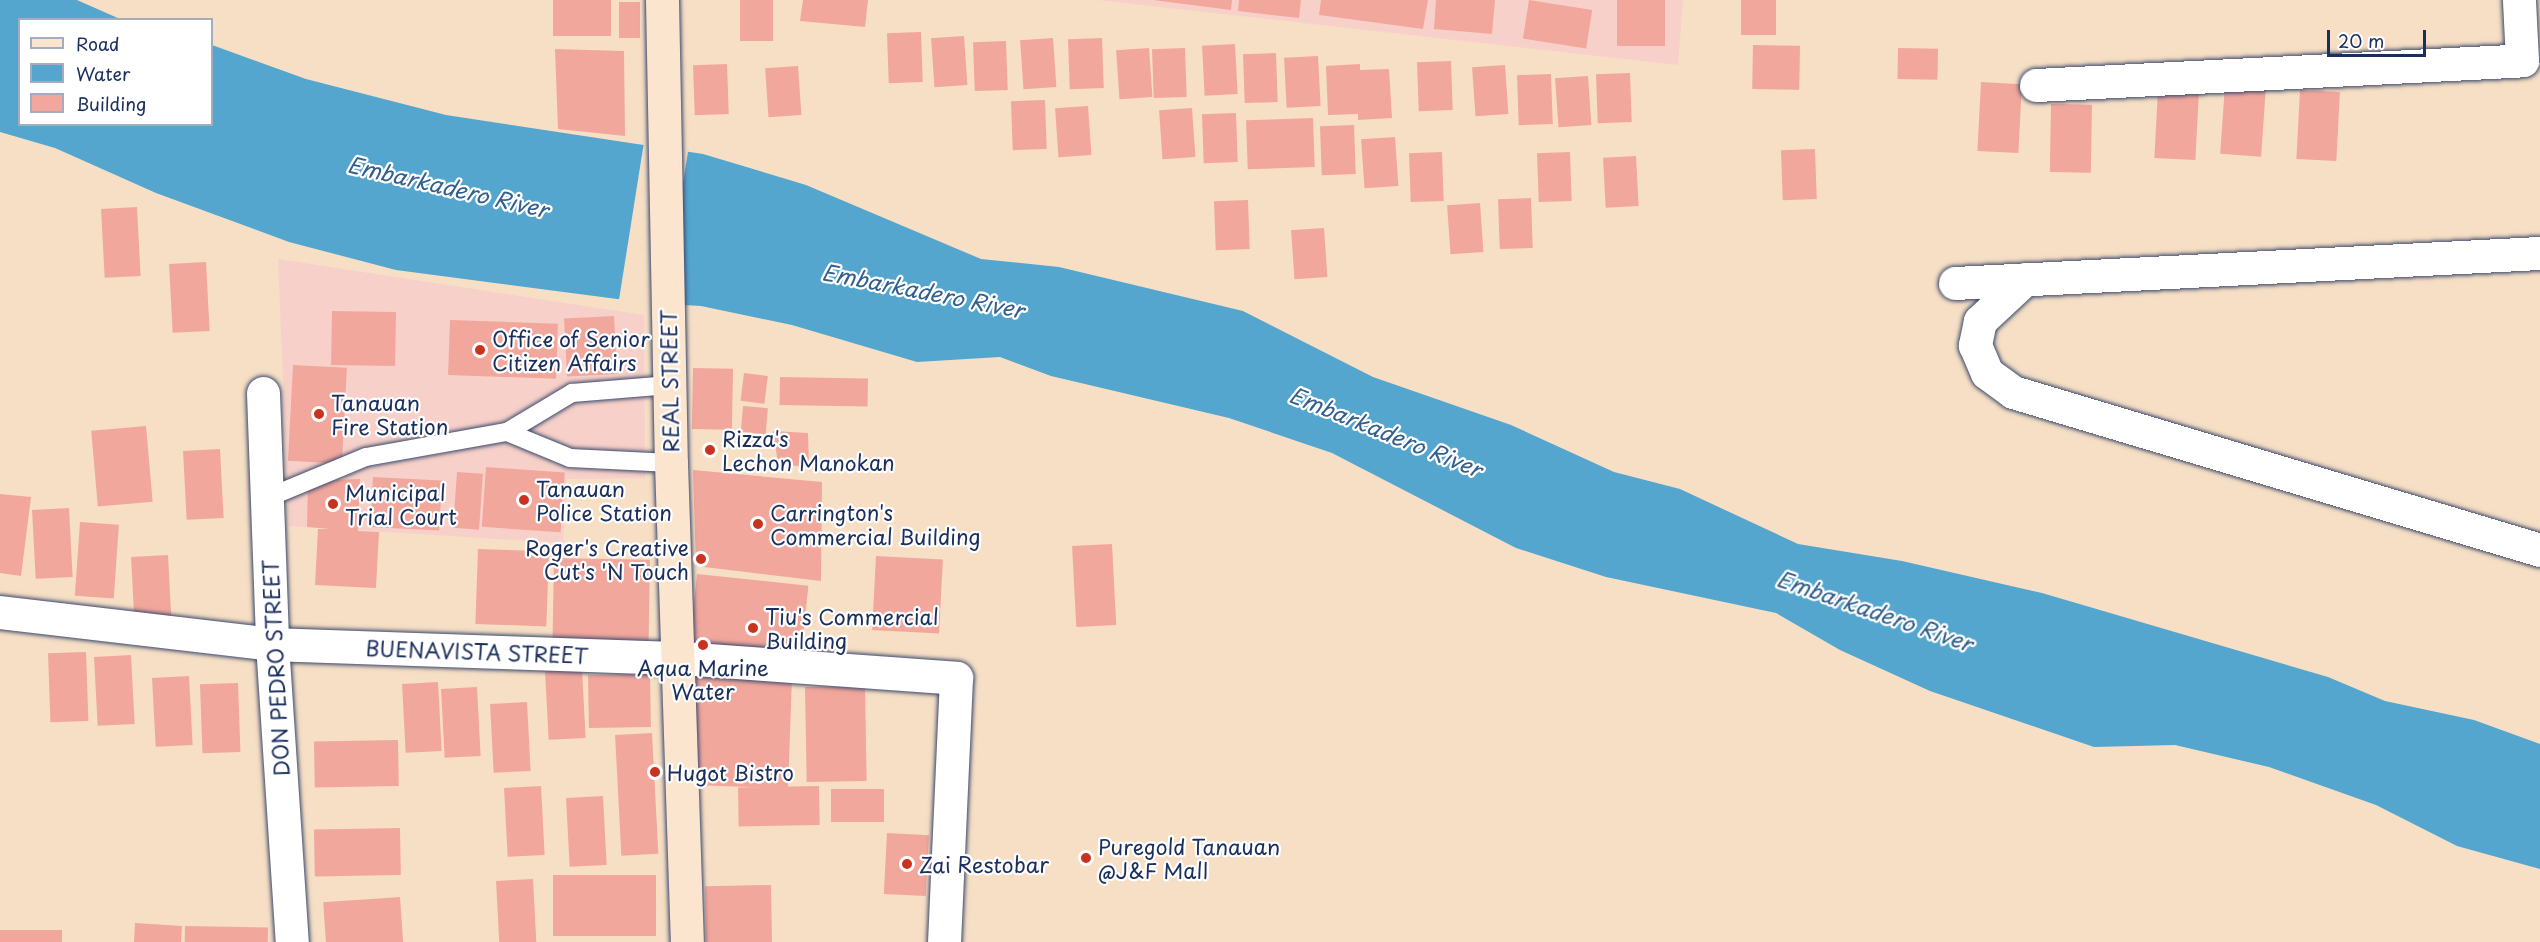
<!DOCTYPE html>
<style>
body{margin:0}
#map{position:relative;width:2540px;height:942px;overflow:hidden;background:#f6dfc5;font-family:"Playpen Sans",sans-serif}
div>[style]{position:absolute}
.built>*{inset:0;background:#f7d1c9}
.water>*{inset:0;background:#54a6cf}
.pier>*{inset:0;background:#f6dfc5;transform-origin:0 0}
.building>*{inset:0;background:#f2a79c;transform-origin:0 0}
.roads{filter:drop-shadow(0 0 2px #3c496d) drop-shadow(0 0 2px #3c496d)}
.service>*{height:18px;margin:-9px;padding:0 9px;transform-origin:9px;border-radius:9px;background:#fff}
.minor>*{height:33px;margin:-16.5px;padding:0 16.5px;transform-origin:16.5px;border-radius:16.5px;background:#fff}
.secondary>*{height:33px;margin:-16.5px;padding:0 16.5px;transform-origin:16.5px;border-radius:16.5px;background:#fbe5cf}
.dots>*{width:16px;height:16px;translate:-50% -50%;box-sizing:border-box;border:3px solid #fff;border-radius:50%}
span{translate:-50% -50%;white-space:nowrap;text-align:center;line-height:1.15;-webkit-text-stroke:4.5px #fff;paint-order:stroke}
.poi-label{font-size:21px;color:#1b2f5e}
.left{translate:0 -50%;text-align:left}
.right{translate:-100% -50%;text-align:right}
.street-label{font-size:21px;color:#1b2f5e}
.water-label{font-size:22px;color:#325f8b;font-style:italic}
.legend{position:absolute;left:18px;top:18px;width:195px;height:108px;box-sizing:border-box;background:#fff;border:2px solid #a4acbf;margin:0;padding:8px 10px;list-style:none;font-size:18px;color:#1b2f5e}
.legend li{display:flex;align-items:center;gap:12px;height:30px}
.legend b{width:30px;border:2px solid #a4acbf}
.scale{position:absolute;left:2327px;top:30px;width:99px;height:27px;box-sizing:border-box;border:3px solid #1b2f5e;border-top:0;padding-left:8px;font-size:18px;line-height:21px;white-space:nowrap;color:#1b2f5e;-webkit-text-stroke:4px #fff;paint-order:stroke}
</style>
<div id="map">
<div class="built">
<i style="clip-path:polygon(1097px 0,1683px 0,1678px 65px)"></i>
<i style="clip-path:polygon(278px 259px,644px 315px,645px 478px,567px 479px,563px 543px,289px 526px)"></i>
</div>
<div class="water">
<i style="clip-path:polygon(0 0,77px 0,120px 19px,20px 20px,20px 124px,212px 124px,212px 45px,306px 79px,446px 115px,703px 154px,806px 185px,981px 259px,1059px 267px,1243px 311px,1373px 377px,1511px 425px,1614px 472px,1680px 489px,1798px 544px,1902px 561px,2042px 593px,2328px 677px,2385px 701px,2474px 720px,2540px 744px,2540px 869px,2457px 846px,2376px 805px,2269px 767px,2175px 745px,2094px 747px,1930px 691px,1840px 650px,1776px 613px,1606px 577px,1516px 548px,1332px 453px,1229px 418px,1051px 376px,1000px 357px,917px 362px,792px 325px,701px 306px,648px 303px,396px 270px,289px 242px,156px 193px,55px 148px,0 132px)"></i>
</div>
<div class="pier">
<i style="left:644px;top:142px;width:45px;height:164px;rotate:9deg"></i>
</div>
<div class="building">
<i style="left:553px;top:0;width:58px;height:36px"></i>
<i style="left:740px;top:0;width:33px;height:41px"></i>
<i style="clip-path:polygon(803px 0,868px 0,865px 27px,800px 21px)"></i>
<i style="clip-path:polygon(1153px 0,1232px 0,1231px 10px)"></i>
<i style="clip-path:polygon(1239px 0,1301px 0,1299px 18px,1238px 11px)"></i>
<i style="clip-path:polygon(1321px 0,1428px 0,1423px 29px,1319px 15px)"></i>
<i style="clip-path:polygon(1436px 0,1495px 0,1492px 34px,1434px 29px)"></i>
<i style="left:1529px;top:0;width:64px;height:39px;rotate:9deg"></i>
<i style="left:1617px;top:0;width:48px;height:46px"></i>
<i style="left:1741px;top:0;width:35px;height:35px"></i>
<i style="left:619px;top:2px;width:21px;height:36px"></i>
<i style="left:921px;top:32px;width:50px;height:34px;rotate:88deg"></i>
<i style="left:964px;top:36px;width:49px;height:33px;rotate:86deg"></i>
<i style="left:1053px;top:38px;width:49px;height:33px;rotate:86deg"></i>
<i style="left:1102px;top:38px;width:50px;height:34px;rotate:88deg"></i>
<i style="left:1006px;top:41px;width:49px;height:33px;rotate:88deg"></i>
<i style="left:1235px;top:44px;width:50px;height:33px;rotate:87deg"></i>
<i style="left:1753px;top:45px;width:47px;height:44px;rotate:1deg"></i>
<i style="left:1149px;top:48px;width:49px;height:33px;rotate:86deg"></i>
<i style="left:1185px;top:48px;width:49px;height:33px;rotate:88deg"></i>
<i style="left:1898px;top:48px;width:40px;height:31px;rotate:1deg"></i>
<i style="clip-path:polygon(555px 49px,624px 51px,625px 136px,558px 129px)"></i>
<i style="left:1276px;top:53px;width:49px;height:33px;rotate:88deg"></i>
<i style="left:1318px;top:56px;width:50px;height:34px;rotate:87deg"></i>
<i style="left:1451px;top:61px;width:49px;height:34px;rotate:88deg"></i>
<i style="left:727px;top:64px;width:50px;height:34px;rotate:88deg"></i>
<i style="clip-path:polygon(1360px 64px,1360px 70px,1389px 69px,1392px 118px,1358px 120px,1358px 114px,1328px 115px,1326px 66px)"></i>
<i style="left:1505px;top:65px;width:49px;height:33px;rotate:86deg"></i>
<i style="left:798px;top:66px;width:49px;height:33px;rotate:86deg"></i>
<i style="left:1630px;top:73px;width:49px;height:34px;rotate:88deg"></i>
<i style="left:1551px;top:74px;width:50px;height:34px;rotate:88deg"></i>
<i style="left:1588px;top:76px;width:49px;height:33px;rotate:86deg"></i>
<i style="left:1981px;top:82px;width:41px;height:69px;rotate:3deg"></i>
<i style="left:2225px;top:85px;width:41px;height:69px;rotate:4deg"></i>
<i style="left:2158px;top:89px;width:41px;height:69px;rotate:3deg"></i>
<i style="left:2300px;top:90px;width:40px;height:69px;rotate:3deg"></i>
<i style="left:1045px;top:100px;width:49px;height:34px;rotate:88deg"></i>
<i style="left:2051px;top:104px;width:41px;height:68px;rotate:1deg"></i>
<i style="left:1088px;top:106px;width:49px;height:33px;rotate:86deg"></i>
<i style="left:1192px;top:108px;width:49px;height:33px;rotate:86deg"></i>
<i style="left:1236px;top:113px;width:49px;height:34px;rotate:88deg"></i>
<i style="left:1313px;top:118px;width:49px;height:67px;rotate:88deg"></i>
<i style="left:1354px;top:125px;width:49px;height:34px;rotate:88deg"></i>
<i style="left:1395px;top:137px;width:49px;height:34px;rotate:86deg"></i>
<i style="left:1815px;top:149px;width:50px;height:34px;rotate:88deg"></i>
<i style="left:1442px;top:152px;width:49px;height:33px;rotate:88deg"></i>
<i style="left:1570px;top:152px;width:49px;height:33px;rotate:88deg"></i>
<i style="left:1636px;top:156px;width:50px;height:33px;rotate:87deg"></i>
<i style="left:1531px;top:198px;width:50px;height:33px;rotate:88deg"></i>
<i style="left:1248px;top:200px;width:49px;height:34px;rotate:88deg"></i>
<i style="left:1480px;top:203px;width:49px;height:33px;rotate:86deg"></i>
<i style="left:137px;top:207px;width:69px;height:36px;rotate:87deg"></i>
<i style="left:1324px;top:228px;width:49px;height:33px;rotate:86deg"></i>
<i style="left:206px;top:262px;width:69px;height:37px;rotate:87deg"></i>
<i style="left:332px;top:311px;width:64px;height:54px;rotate:1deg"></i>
<i style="left:614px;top:316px;width:58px;height:50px;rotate:87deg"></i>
<i style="left:450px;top:320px;width:108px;height:55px;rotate:2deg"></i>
<i style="left:293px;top:365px;width:54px;height:96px;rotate:3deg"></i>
<i style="left:693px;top:368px;width:40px;height:61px;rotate:1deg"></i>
<i style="left:744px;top:373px;width:24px;height:28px;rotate:7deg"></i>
<i style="left:780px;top:377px;width:88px;height:28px;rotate:1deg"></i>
<i style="left:743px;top:406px;width:25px;height:26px;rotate:5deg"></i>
<i style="left:146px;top:426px;width:76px;height:55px;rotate:85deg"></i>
<i style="clip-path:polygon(773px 431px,808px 433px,809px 468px,778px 463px)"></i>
<i style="left:220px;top:449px;width:69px;height:37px;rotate:87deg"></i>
<i style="left:486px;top:467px;width:79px;height:60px;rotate:4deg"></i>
<i style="clip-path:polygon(693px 470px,822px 482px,821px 581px,696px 566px)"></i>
<i style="left:457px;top:472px;width:26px;height:56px;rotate:4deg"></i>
<i style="left:373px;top:477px;width:69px;height:50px;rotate:3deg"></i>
<i style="clip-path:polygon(360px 479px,358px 531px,379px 532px,376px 588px,315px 585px,318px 529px,331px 529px,307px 527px,308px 481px)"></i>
<i style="clip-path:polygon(0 494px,31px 497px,21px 576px,0 573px)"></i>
<i style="left:69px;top:508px;width:69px;height:37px;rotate:87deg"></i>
<i style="left:80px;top:522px;width:39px;height:74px;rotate:4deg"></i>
<i style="left:1112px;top:544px;width:81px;height:40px;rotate:87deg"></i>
<i style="left:478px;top:549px;width:71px;height:75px;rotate:2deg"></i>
<i style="left:168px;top:555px;width:69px;height:37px;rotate:87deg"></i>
<i style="left:876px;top:556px;width:67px;height:74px;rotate:3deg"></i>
<i style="left:554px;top:558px;width:96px;height:86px;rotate:1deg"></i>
<i style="left:697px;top:574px;width:112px;height:77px;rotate:6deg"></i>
<i style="left:86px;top:652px;width:69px;height:38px;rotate:88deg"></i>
<i style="left:131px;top:655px;width:69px;height:37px;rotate:87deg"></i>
<i style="left:582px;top:669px;width:69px;height:37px;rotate:87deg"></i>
<i style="left:650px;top:674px;width:53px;height:62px;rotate:89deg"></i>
<i style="left:695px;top:674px;width:97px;height:111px;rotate:2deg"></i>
<i style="left:189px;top:676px;width:69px;height:37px;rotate:87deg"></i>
<i style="left:438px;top:682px;width:69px;height:36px;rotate:87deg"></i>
<i style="left:238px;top:683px;width:69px;height:38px;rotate:88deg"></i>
<i style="left:865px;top:686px;width:95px;height:60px;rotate:89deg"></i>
<i style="left:477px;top:687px;width:69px;height:36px;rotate:87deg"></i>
<i style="left:527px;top:702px;width:69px;height:37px;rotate:87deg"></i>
<i style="left:652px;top:733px;width:121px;height:37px;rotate:87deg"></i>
<i style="left:398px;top:740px;width:46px;height:84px;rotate:89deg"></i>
<i style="left:541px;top:786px;width:69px;height:37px;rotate:87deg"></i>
<i style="left:819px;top:786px;width:39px;height:81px;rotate:89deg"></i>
<i style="left:831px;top:789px;width:53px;height:33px"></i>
<i style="left:603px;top:796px;width:69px;height:37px;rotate:87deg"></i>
<i style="left:400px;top:828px;width:47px;height:86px;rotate:89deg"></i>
<i style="left:887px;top:833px;width:42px;height:61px;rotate:3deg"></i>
<i style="left:553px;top:875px;width:103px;height:61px"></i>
<i style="left:533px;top:879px;width:63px;height:37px;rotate:87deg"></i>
<i style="left:771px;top:885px;width:57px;height:66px;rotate:89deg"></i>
<i style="left:400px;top:897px;width:45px;height:77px;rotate:86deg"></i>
<i style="clip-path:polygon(135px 923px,182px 926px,181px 942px,134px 942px)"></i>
<i style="left:185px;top:926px;width:83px;height:16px;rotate:1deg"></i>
<i style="left:0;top:930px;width:62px;height:12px"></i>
</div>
<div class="roads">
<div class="service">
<i style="left:507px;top:432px;width:68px;rotate:22.4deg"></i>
<i style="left:570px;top:458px;width:101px;rotate:2.8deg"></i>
<i style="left:267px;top:498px;width:107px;rotate:-22.5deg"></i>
<i style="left:366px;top:457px;width:143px;rotate:-10.1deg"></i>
<i style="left:507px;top:432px;width:76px;rotate:-31deg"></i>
<i style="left:572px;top:393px;width:98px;rotate:-4.7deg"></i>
</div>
<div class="minor">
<i style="left:2036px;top:85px;width:487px;rotate:-2.9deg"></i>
<i style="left:2522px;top:60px;width:60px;rotate:-92.9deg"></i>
<i style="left:2025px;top:279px;width:62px;rotate:137deg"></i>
<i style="left:1980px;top:321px;width:25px;rotate:102deg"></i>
<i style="left:1975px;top:345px;width:30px;rotate:67deg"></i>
<i style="left:1987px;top:373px;width:32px;rotate:36deg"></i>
<i style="left:2013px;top:392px;width:550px;rotate:16.69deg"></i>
<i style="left:1955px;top:283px;width:586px;rotate:-2.94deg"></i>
<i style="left:263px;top:393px;width:251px;rotate:87.9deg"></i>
<i style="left:272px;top:644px;width:299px;rotate:86.2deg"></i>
<i style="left:0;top:612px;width:274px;rotate:6.7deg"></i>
<i style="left:272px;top:644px;width:408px;rotate:2deg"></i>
<i style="left:680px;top:658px;width:277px;rotate:4.1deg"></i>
<i style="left:956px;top:678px;width:264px;rotate:92.6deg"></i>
</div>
<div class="secondary">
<i style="left:662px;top:0;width:463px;rotate:88.9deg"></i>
<i style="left:671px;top:463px;width:479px;rotate:88.1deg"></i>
</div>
</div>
<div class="dots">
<i style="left:480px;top:350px;background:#c8321e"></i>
<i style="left:319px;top:414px;background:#c8321e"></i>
<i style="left:710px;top:450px;background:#c8321e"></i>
<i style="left:524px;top:500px;background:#c8321e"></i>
<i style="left:333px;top:504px;background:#c8321e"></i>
<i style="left:758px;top:524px;background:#c8321e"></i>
<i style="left:701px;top:559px;background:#c8321e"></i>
<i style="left:753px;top:628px;background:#c8321e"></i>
<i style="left:703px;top:645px;background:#c8321e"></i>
<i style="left:655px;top:772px;background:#c8321e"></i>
<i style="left:1086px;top:858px;background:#c8321e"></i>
<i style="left:907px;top:864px;background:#c8321e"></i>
</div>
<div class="poi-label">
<span class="left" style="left:492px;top:350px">Office of Senior<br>Citizen Affairs</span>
<span class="left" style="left:331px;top:414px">Tanauan<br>Fire Station</span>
<span class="left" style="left:722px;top:450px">Rizza's<br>Lechon Manokan</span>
<span class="left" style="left:536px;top:500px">Tanauan<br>Police Station</span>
<span class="left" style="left:345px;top:504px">Municipal<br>Trial Court</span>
<span class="left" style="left:770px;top:524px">Carrington's<br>Commercial Building</span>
<span class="right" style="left:689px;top:559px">Roger's Creative<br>Cut's 'N Touch</span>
<span class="left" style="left:765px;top:628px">Tiu's Commercial<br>Building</span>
<span style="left:703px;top:679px">Aqua Marine<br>Water</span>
<span class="left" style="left:667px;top:772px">Hugot Bistro</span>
<span class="left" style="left:1098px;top:858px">Puregold Tanauan<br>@J&amp;F Mall</span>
<span class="left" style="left:919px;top:864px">Zai Restobar</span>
</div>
<div class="street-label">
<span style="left:669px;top:381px;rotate:-91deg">REAL STREET</span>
<span style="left:477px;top:651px;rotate:2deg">BUENAVISTA STREET</span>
<span style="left:275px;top:668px;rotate:-93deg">DON PEDRO STREET</span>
</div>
<div class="water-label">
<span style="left:448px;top:186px;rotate:13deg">Embarkadero River</span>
<span style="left:923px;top:290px;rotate:11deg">Embarkadero River</span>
<span style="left:1386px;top:431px;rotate:22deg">Embarkadero River</span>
<span style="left:1875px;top:610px;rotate:19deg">Embarkadero River</span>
</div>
<ul class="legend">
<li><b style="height:8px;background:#fbe5cf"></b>Road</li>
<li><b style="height:16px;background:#54a6cf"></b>Water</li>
<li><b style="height:16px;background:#f2a79c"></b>Building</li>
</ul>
<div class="scale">20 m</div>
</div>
